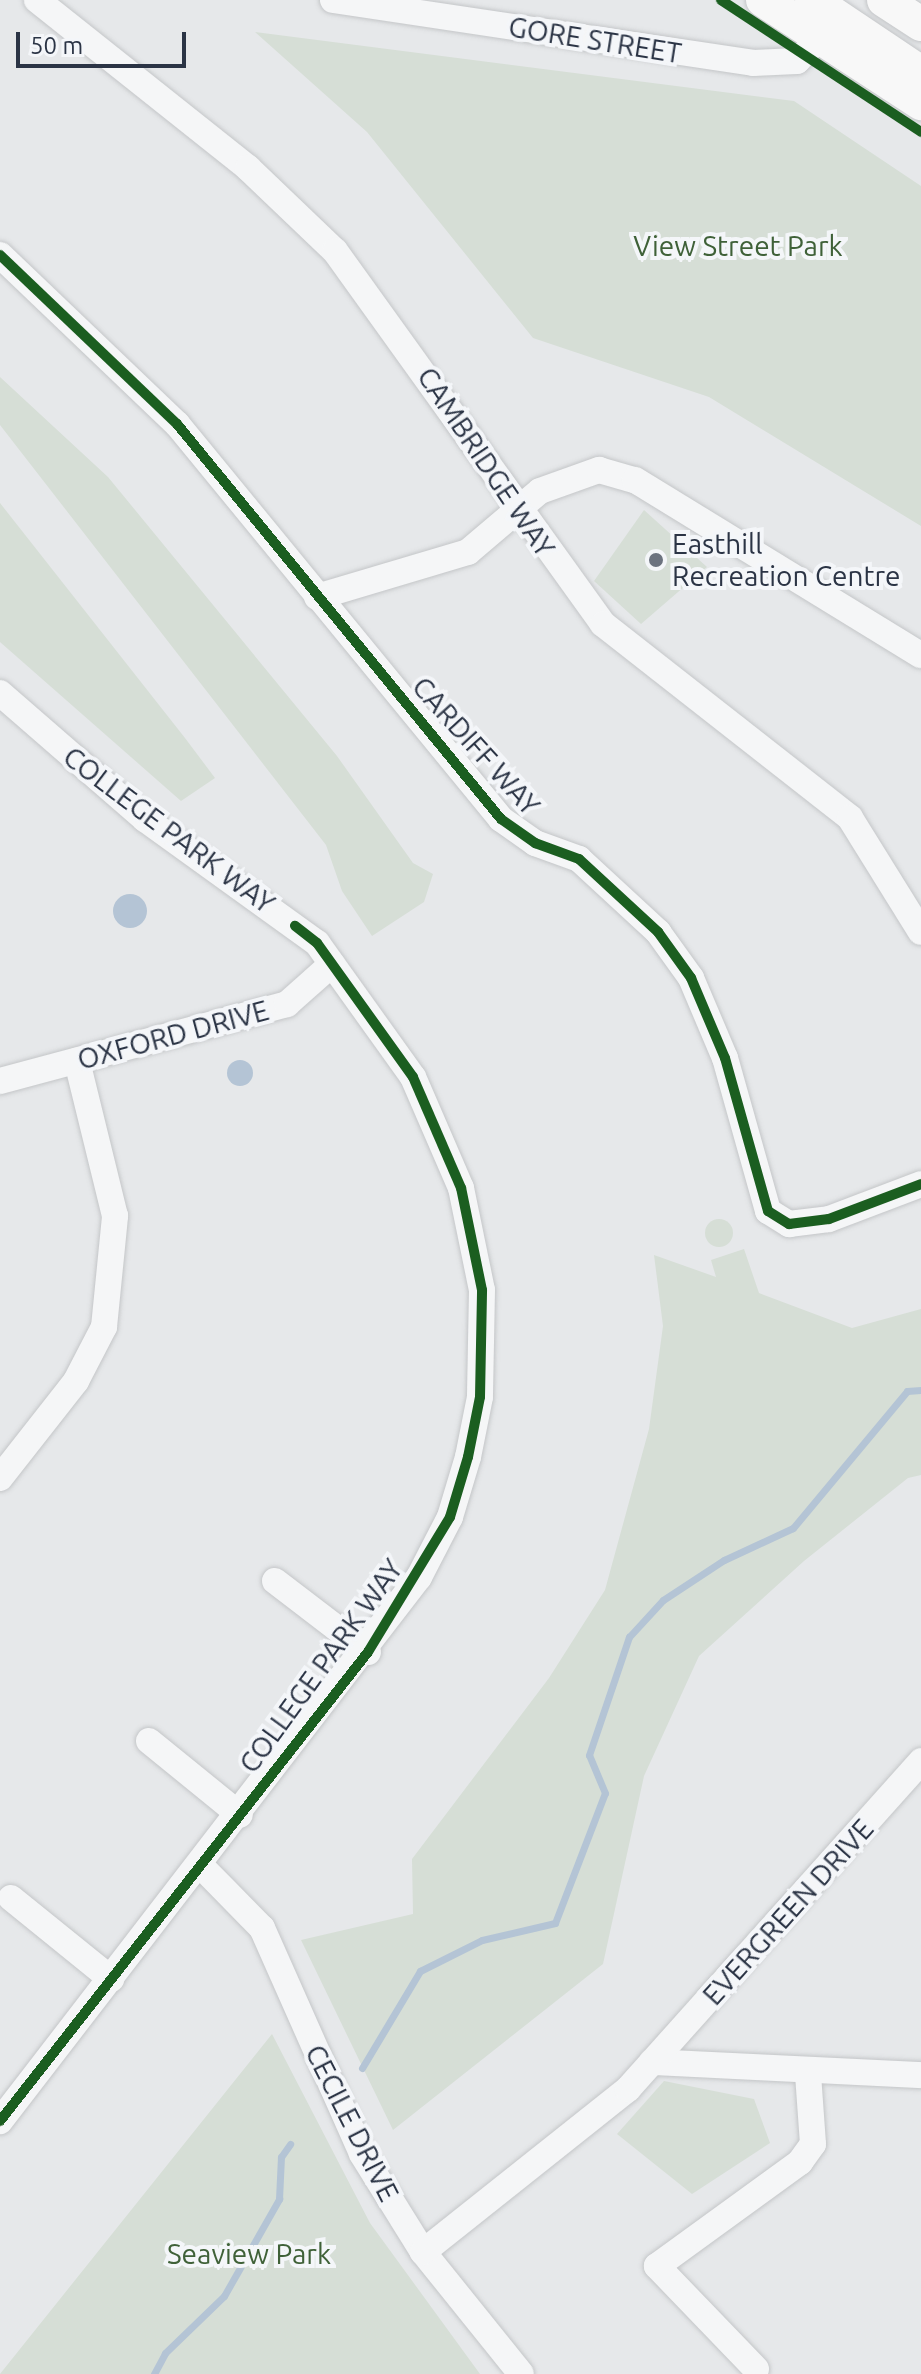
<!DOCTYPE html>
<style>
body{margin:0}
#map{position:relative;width:921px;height:2374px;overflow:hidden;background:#e6e8ea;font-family:Ubuntu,sans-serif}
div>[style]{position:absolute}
.green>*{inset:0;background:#d6ded6}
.round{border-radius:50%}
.water>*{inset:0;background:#b4c4d5}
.stream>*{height:7px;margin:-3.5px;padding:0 3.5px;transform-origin:3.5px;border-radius:3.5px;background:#b4c4d5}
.roads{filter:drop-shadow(0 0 2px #c4c6c8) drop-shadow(0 0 2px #c4c6c8)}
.minor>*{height:26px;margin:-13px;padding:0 13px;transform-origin:13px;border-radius:13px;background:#f5f6f7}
.major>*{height:34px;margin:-17px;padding:0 17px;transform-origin:17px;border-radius:17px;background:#f8f8f8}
.cycleway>*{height:10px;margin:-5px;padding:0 5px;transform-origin:5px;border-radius:5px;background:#1b5e20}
.dots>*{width:22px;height:22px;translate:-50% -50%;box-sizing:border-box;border:4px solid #f4f6f9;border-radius:50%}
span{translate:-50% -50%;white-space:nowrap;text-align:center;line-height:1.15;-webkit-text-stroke:8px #f4f6f9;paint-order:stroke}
.street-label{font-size:28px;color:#2b3445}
.park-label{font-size:28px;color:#3f6138}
.poi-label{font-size:28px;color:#2b3445}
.left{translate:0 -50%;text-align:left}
.scale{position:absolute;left:16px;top:32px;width:170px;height:36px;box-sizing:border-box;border:4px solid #2b3445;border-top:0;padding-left:10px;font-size:24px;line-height:28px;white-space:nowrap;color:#2b3445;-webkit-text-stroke:6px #f4f6f9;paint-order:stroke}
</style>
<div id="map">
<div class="green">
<i style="clip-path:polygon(255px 32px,794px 101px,921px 186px,921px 526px,709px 397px,533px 338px,367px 132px)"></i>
<i style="clip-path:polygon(0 377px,108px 477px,337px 756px,413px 863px,433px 874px,424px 902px,372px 936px,342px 891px,326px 845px,0 425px)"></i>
<i style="clip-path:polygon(0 503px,185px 738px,215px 778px,181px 801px,0 642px)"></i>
<i style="clip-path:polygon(644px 510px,707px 567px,641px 624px,594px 581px)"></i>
<i class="round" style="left:705px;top:1219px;width:28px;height:28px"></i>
<i style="clip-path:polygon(744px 1249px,759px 1293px,852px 1328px,921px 1309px,921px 1475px,908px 1478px,804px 1561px,699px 1656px,644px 1776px,603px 1964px,393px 2130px,301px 1940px,413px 1914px,412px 1859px,549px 1678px,605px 1590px,649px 1429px,663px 1326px,654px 1255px,716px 1277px,711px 1260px)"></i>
<i style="clip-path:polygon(272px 2034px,370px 2223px,480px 2374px,0 2374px)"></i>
<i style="clip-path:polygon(664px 2081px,754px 2099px,770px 2143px,692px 2194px,617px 2134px)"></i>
</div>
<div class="water">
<i class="round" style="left:113px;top:894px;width:34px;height:34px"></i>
<i class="round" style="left:227px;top:1060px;width:26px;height:26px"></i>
</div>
<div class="stream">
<i style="left:362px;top:2068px;width:113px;rotate:-59.1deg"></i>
<i style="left:420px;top:1971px;width:69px;rotate:-26.6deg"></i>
<i style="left:482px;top:1940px;width:75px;rotate:-13.1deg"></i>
<i style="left:555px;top:1923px;width:139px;rotate:-69deg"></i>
<i style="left:605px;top:1793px;width:41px;rotate:-112.8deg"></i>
<i style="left:589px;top:1755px;width:125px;rotate:-71.3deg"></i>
<i style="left:629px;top:1637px;width:50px;rotate:-47.4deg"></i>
<i style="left:663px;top:1600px;width:73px;rotate:-33.3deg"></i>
<i style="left:724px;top:1560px;width:76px;rotate:-24.9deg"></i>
<i style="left:793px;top:1528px;width:178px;rotate:-50.2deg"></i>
<i style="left:907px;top:1391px;width:14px;rotate:-4deg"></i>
<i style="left:154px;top:2374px;width:24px;rotate:-62deg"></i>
<i style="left:165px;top:2353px;width:82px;rotate:-44deg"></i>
<i style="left:224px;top:2296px;width:112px;rotate:-60.4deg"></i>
<i style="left:279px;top:2199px;width:42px;rotate:-87.3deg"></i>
<i style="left:281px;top:2157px;width:16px;rotate:-55deg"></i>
</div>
<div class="roads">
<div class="minor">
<i style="left:37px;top:0;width:270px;rotate:38.5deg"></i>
<i style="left:248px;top:168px;width:120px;rotate:43.7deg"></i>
<i style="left:335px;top:251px;width:459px;rotate:54.3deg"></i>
<i style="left:603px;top:624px;width:314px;rotate:38.1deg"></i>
<i style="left:850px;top:818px;width:134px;rotate:58.1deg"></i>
<i style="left:333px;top:0;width:425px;rotate:8.5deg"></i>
<i style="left:753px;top:63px;width:44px;rotate:-2.6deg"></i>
<i style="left:797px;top:61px;width:52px;rotate:-45.8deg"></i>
<i style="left:0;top:255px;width:245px;rotate:43.7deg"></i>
<i style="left:177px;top:424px;width:511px;rotate:50.64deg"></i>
<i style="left:501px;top:819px;width:42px;rotate:35.2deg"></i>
<i style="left:535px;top:843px;width:47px;rotate:20deg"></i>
<i style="left:579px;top:859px;width:108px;rotate:42.7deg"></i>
<i style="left:658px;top:932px;width:57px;rotate:54.3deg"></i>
<i style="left:691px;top:978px;width:87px;rotate:67deg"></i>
<i style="left:725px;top:1058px;width:159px;rotate:74.3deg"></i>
<i style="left:768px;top:1211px;width:25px;rotate:32deg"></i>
<i style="left:789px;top:1224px;width:40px;rotate:-7.1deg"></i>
<i style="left:829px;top:1219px;width:98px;rotate:-20.8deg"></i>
<i style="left:317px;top:597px;width:158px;rotate:-16.6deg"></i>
<i style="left:468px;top:552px;width:94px;rotate:-40.3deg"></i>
<i style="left:540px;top:491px;width:63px;rotate:-19.6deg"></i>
<i style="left:599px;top:470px;width:37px;rotate:16deg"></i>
<i style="left:635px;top:480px;width:335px;rotate:31.5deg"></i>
<i style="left:0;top:693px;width:192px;rotate:41deg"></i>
<i style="left:145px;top:819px;width:212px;rotate:35.8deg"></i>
<i style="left:317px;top:943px;width:165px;rotate:54.4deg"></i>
<i style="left:413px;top:1077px;width:121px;rotate:66.6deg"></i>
<i style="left:461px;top:1188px;width:104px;rotate:78.4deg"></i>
<i style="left:482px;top:1290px;width:107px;rotate:91.1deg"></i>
<i style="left:480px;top:1397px;width:61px;rotate:101.3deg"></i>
<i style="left:468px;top:1457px;width:63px;rotate:106.7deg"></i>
<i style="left:450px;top:1517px;width:68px;rotate:117.3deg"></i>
<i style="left:419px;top:1577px;width:687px;rotate:127.6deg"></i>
<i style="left:0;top:1081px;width:297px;rotate:-15deg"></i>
<i style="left:287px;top:1004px;width:60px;rotate:-41.6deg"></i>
<i style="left:0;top:1478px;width:123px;rotate:-51.9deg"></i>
<i style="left:76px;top:1381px;width:61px;rotate:-62.6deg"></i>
<i style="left:104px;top:1327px;width:112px;rotate:-84.3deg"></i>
<i style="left:115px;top:1216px;width:160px;rotate:-103.8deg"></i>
<i style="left:275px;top:1581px;width:117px;rotate:37.4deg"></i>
<i style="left:149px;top:1741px;width:117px;rotate:39.1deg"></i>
<i style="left:201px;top:1866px;width:87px;rotate:45.5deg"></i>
<i style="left:262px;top:1928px;width:247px;rotate:66.1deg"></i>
<i style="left:362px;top:2154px;width:115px;rotate:58.1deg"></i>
<i style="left:423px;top:2252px;width:156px;rotate:51.2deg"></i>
<i style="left:11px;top:1898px;width:129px;rotate:39deg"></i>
<i style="left:652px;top:2062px;width:269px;rotate:2.8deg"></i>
<i style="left:423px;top:2252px;width:262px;rotate:-38.5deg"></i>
<i style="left:628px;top:2089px;width:440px;rotate:-48.2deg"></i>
<i style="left:756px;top:2369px;width:143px;rotate:-133.9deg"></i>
<i style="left:657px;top:2266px;width:177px;rotate:-36deg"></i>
<i style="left:800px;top:2162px;width:22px;rotate:-54deg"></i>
<i style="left:813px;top:2144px;width:69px;rotate:-94.1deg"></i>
</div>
<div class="major">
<i style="left:763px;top:0;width:189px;rotate:33.1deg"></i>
<i style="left:812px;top:0;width:131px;rotate:33.8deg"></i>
<i style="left:884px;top:0;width:44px;rotate:33deg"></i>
</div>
</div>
<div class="cycleway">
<i style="left:721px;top:0;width:240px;rotate:33.4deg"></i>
<i style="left:0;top:255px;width:245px;rotate:43.7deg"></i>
<i style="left:177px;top:424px;width:511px;rotate:50.64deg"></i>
<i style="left:501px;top:819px;width:42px;rotate:35.2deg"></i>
<i style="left:535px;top:843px;width:47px;rotate:20deg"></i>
<i style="left:579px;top:859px;width:108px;rotate:42.7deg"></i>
<i style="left:658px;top:932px;width:57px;rotate:54.3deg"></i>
<i style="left:691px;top:978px;width:87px;rotate:67deg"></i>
<i style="left:725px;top:1058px;width:159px;rotate:74.3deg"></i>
<i style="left:768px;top:1211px;width:25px;rotate:32deg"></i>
<i style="left:789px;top:1224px;width:40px;rotate:-7.1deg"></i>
<i style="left:829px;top:1219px;width:98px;rotate:-20.8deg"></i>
<i style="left:0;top:2121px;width:596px;rotate:-51.88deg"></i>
<i style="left:368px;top:1652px;width:158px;rotate:-58.7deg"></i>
<i style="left:450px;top:1517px;width:63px;rotate:-73.3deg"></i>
<i style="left:468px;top:1457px;width:61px;rotate:-78.7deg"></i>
<i style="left:480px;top:1397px;width:107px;rotate:-88.9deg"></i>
<i style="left:482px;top:1290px;width:104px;rotate:-101.6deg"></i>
<i style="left:461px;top:1188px;width:121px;rotate:-113.4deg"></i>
<i style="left:413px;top:1077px;width:165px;rotate:-125.6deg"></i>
<i style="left:317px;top:943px;width:28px;rotate:-142deg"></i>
</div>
<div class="dots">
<i style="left:656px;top:560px;background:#6c737f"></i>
</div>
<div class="street-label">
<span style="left:595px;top:40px;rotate:9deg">GORE STREET</span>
<span style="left:486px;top:462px;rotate:56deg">CAMBRIDGE WAY</span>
<span style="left:476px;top:746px;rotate:48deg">CARDIFF WAY</span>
<span style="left:169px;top:830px;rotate:37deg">COLLEGE PARK WAY</span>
<span style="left:173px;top:1035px;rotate:-15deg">OXFORD DRIVE</span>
<span style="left:321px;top:1666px;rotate:-54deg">COLLEGE PARK WAY</span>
<span style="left:788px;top:1912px;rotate:-48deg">EVERGREEN DRIVE</span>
<span style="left:352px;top:2123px;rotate:63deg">CECILE DRIVE</span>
</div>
<div class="park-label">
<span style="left:738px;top:246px">View Street Park</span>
<span style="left:249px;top:2254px">Seaview Park</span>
</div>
<div class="poi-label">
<span class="left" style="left:672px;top:560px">Easthill<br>Recreation Centre</span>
</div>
<div class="scale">50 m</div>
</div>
